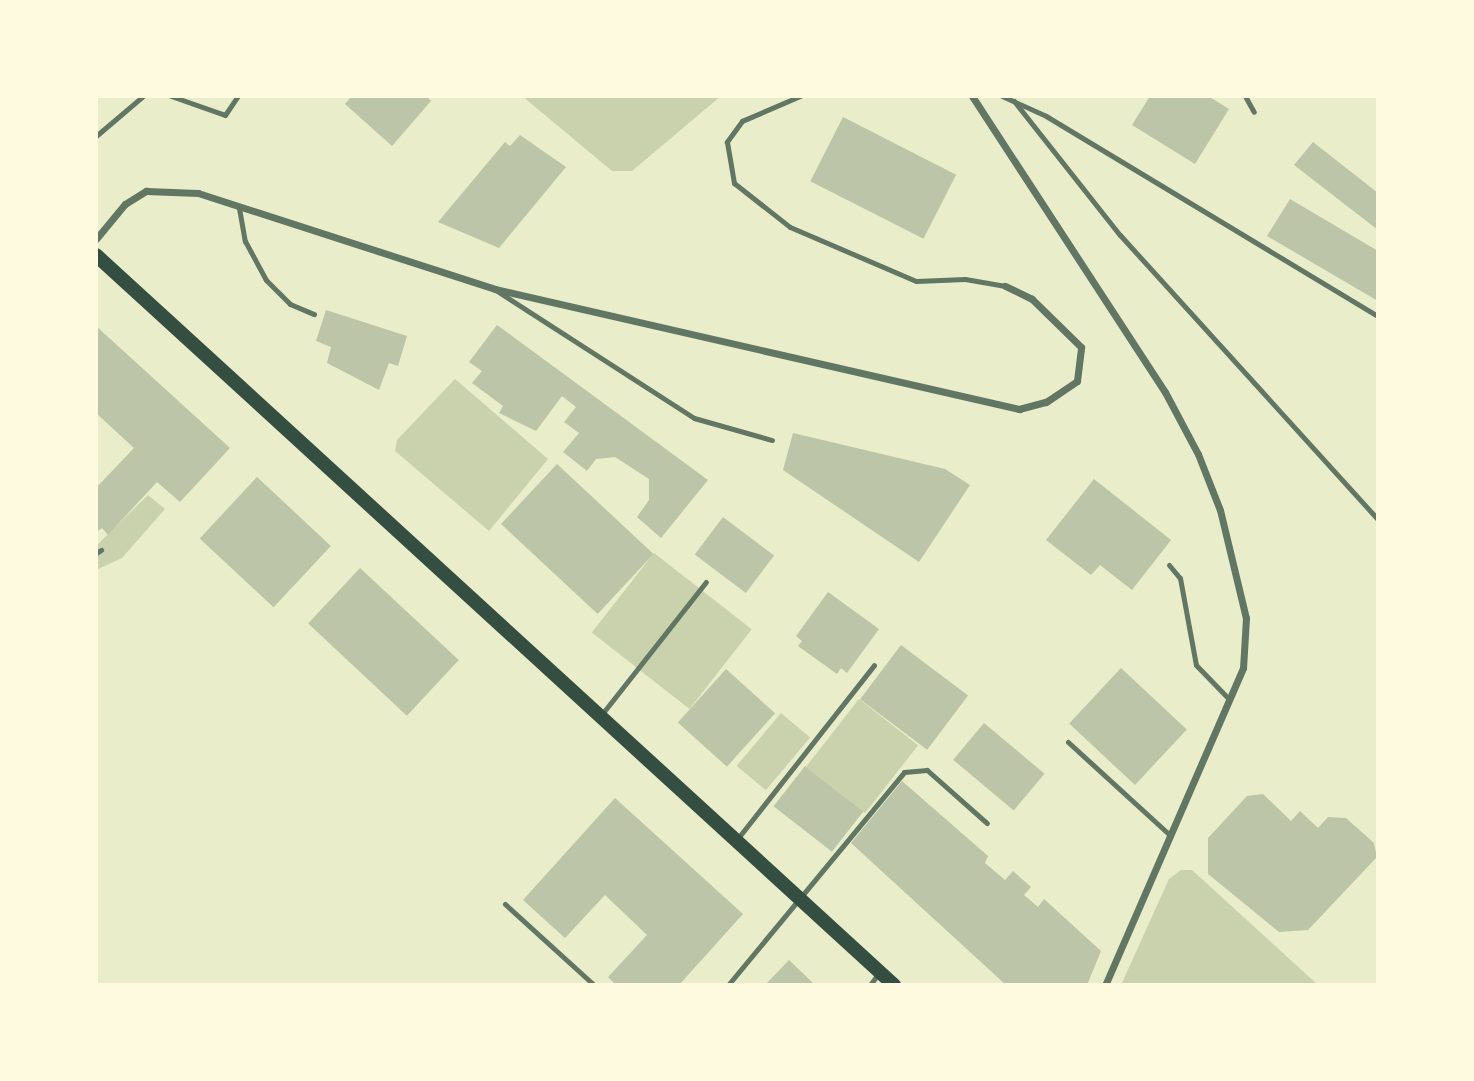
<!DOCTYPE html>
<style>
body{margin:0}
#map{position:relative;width:1474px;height:1081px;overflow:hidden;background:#e9edc9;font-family:Karla,sans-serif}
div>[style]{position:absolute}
.green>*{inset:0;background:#cad2ad;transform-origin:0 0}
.building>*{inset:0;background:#bcc5a7;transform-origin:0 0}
.service>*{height:5px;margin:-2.5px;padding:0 2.5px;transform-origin:2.5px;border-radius:2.5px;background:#617663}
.minor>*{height:7px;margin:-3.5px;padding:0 3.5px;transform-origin:3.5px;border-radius:3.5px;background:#617663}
.secondary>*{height:14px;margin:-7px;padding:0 7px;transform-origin:7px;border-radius:7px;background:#344e41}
span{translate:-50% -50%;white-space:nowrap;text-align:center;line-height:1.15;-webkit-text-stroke:6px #fefae0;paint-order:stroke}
.frame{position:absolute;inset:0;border:98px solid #fefae0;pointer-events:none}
</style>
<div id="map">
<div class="green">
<i style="clip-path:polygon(522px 96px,721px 96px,632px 171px,612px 171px)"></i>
<i style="clip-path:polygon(455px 379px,548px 459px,489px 531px,395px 451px,397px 440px)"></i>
<i style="clip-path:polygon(148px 495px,165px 509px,122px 558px,96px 570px,96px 546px)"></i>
<i style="left:654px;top:553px;width:124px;height:101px;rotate:38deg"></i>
<i style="left:859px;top:699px;width:75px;height:86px;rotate:38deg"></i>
<i style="left:781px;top:713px;width:38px;height:69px;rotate:40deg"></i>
<i style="clip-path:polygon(1181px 870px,1192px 870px,1318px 985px,1121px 985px,1169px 879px)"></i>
</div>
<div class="building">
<i style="clip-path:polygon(352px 96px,426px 96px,431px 101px,392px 146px,345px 104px)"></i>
<i style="clip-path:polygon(1150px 96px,1208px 96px,1229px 109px,1195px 164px,1132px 125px)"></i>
<i style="left:843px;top:117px;width:127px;height:72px;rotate:27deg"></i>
<i style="clip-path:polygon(520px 135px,566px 167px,499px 248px,438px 222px,505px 142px,510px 146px)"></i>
<i style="clip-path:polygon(1313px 142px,1378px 193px,1378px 230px,1294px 165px)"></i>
<i style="clip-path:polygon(1290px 199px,1378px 251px,1378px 301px,1267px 236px)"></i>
<i style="clip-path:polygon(326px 310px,407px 336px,398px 366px,389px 363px,379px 390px,327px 363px,331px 347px,316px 341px)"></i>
<i style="clip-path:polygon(497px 325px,708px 480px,661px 538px,637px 517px,649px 500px,649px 479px,615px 457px,596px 459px,587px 471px,563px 452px,579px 433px,564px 422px,576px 407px,562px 396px,536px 431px,499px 413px,503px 406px,472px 383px,482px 371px,469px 362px)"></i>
<i style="clip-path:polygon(96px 326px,230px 448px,180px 502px,157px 482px,108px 535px,102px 528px,96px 532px,96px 488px,134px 448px,96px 413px)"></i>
<i style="clip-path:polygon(793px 433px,945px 469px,970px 485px,919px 562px,783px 470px)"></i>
<i style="left:557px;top:464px;width:132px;height:82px;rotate:43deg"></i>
<i style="left:257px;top:477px;width:101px;height:84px;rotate:43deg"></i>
<i style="clip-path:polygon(1094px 479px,1171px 540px,1132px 590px,1100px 565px,1091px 575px,1046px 540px)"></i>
<i style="left:723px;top:517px;width:64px;height:47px;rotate:37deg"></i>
<i style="left:360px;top:568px;width:135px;height:76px;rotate:43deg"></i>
<i style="clip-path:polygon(828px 592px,879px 629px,847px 673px,841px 668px,837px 674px,798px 646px,802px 641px,796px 636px)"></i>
<i style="left:901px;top:645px;width:84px;height:68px;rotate:37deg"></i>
<i style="left:1121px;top:668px;width:90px;height:76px;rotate:43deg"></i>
<i style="left:726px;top:669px;width:66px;height:72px;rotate:42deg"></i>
<i style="left:984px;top:723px;width:79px;height:48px;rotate:40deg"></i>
<i style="left:805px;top:766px;width:74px;height:51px;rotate:38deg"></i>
<i style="clip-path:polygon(902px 781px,988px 856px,985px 863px,1005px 880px,1013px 871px,1031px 887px,1024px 895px,1038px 907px,1044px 899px,1101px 951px,1087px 985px,1006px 985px,851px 843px)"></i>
<i style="clip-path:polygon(1263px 794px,1291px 821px,1300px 811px,1318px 828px,1328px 817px,1346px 818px,1374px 843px,1377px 857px,1308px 930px,1279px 932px,1208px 874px,1208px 838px,1247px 796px)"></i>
<i style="clip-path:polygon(615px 798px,743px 914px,679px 985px,616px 985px,608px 977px,647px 935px,605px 895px,565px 938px,523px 900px)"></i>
<i style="clip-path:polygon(789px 960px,815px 985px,765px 985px)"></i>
</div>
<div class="service">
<i style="left:171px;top:96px;width:57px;rotate:19.4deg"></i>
<i style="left:225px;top:115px;width:23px;rotate:-56deg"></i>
<i style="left:800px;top:96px;width:63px;rotate:156.7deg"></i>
<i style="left:742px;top:121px;width:26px;rotate:126deg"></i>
<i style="left:727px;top:142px;width:42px;rotate:80.3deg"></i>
<i style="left:734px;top:183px;width:71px;rotate:38.2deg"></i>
<i style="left:790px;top:227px;width:137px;rotate:23.2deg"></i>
<i style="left:916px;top:281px;width:49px;rotate:-2.3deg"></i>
<i style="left:965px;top:279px;width:41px;rotate:9.9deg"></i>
<i style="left:1002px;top:96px;width:48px;rotate:24.4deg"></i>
<i style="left:1046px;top:116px;width:388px;rotate:31.1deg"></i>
<i style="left:1245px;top:96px;width:18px;rotate:61deg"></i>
<i style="left:1014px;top:101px;width:171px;rotate:51.7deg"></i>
<i style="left:1120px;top:235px;width:384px;rotate:47.8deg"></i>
<i style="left:96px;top:136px;width:62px;rotate:-40.4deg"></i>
<i style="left:239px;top:208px;width:34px;rotate:80deg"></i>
<i style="left:245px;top:241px;width:44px;rotate:61.7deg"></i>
<i style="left:266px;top:280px;width:34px;rotate:45deg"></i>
<i style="left:290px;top:304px;width:26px;rotate:23deg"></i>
<i style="left:497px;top:291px;width:234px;rotate:32.8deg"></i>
<i style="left:694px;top:418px;width:81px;rotate:15.8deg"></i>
<i style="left:96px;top:553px;width:6px;rotate:-31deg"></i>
<i style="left:1169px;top:565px;width:17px;rotate:50deg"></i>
<i style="left:1180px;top:578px;width:88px;rotate:79.6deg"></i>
<i style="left:1196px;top:665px;width:47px;rotate:45.9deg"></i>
<i style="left:602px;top:714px;width:168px;rotate:-51.8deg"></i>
<i style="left:1068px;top:742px;width:139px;rotate:42.4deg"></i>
<i style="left:738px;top:838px;width:220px;rotate:-51.8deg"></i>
<i style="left:505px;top:904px;width:120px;rotate:42.3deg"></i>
<i style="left:728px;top:985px;width:276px;rotate:-50.4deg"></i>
<i style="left:904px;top:772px;width:23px;rotate:-5deg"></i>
<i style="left:927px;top:770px;width:80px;rotate:41.5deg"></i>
<i style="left:870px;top:985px;width:14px;rotate:-54deg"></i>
</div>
<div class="minor">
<i style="left:972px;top:96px;width:353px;rotate:56.9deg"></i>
<i style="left:1165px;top:392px;width:70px;rotate:62deg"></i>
<i style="left:1198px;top:454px;width:60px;rotate:68.6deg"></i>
<i style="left:1220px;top:510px;width:111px;rotate:76.5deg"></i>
<i style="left:1246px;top:618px;width:50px;rotate:93.4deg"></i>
<i style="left:1243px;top:668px;width:346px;rotate:113.5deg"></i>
<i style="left:96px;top:239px;width:45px;rotate:-50.4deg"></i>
<i style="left:125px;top:204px;width:25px;rotate:-32deg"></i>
<i style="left:146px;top:191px;width:52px;rotate:2.2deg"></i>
<i style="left:198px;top:193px;width:312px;rotate:17.9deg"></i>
<i style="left:495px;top:289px;width:538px;rotate:12.9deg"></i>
<i style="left:1019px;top:409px;width:28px;rotate:-15deg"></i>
<i style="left:1046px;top:402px;width:37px;rotate:-34deg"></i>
<i style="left:1077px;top:381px;width:34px;rotate:-83deg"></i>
<i style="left:1081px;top:347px;width:69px;rotate:-135.6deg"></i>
<i style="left:1032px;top:299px;width:30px;rotate:-154deg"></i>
</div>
<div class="secondary">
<i style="left:96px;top:255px;width:1082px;rotate:42.45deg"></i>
</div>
<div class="frame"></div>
</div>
